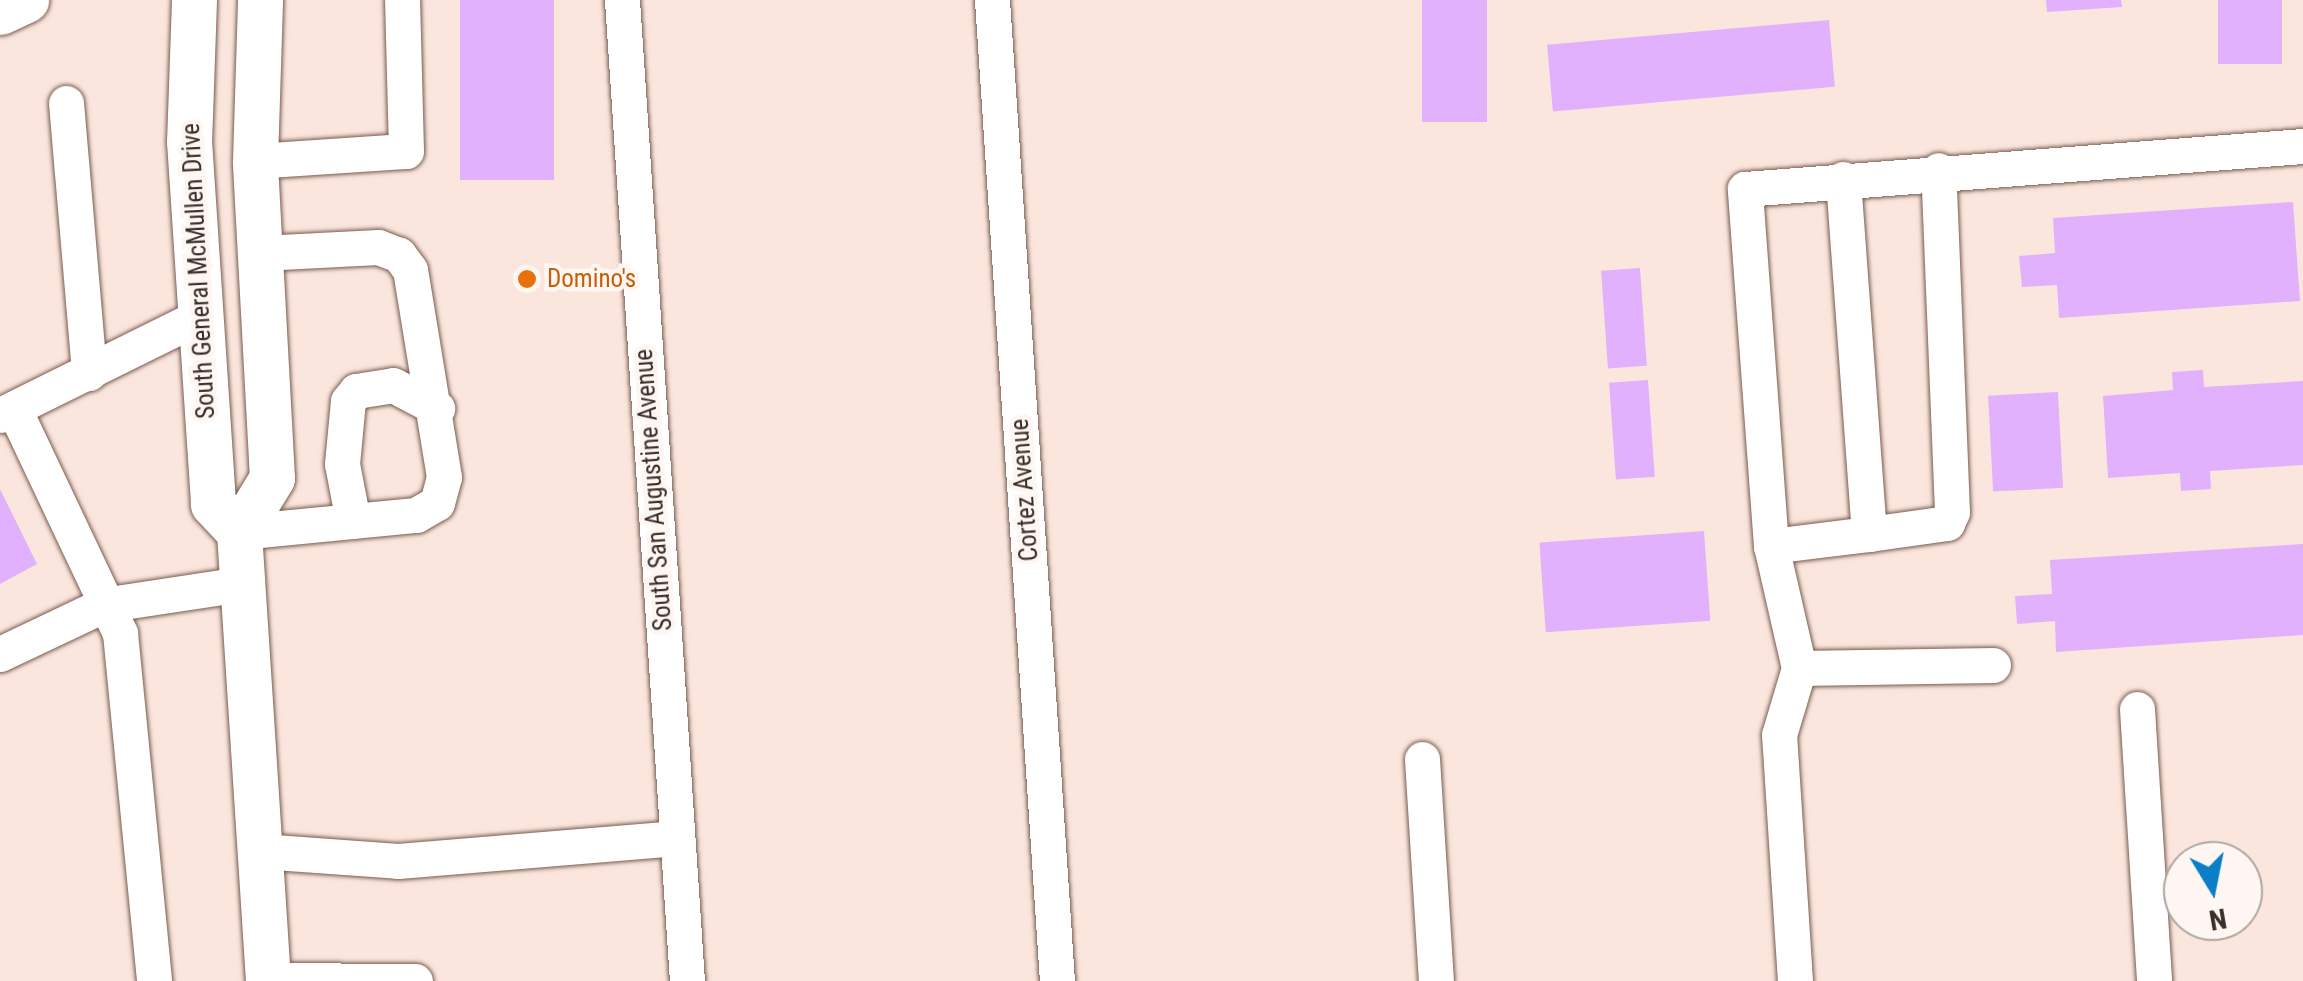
<!DOCTYPE html>
<style>
body{margin:0}
#map{position:relative;width:2303px;height:981px;overflow:hidden;background:#fbe6dd;font-family:"Roboto Condensed",sans-serif}
div>[style]{position:absolute}
.building>*{inset:0;background:#e1b1fe;transform-origin:0 0}
.roads{filter:drop-shadow(0 0 2px #795b4e) drop-shadow(0 0 2px #795b4e)}
.minor>*{height:35px;margin:-17.5px;padding:0 17.5px;transform-origin:17.5px;border-radius:17.5px;background:#fff}
.major>*{height:45px;margin:-22.5px;padding:0 22.5px;transform-origin:22.5px;border-radius:22.5px;background:#fff}
.dots>*{width:28px;height:28px;translate:-50% -50%;box-sizing:border-box;border:5px solid #fdf6f3;border-radius:50%}
span{translate:-50% -50%;white-space:nowrap;text-align:center;line-height:1.15;-webkit-text-stroke:9px #fdf6f3;paint-order:stroke}
.street-label{font-size:25px;color:#3b2e28}
.food-label{font-size:25px;color:#c56008}
.left{translate:0 -50%;text-align:left}
.north{position:absolute;left:2163px;top:841px;width:100px;height:100px;box-sizing:border-box;background:#fdf6f3;border:2px solid #afa6a2;border-radius:50%;rotate:170deg;font-size:28px;font-weight:700;line-height:40px;text-align:center;color:#3b2e28}
.north::after{content:'';display:block;margin:auto;width:35px;height:45px;background:#0a7ec7;clip-path:polygon(50% 0,100% 100%,50% 72%,0 100%)}
</style>
<div id="map">
<div class="building">
<i style="left:460px;top:0;width:94px;height:180px"></i>
<i style="left:1422px;top:0;width:65px;height:122px"></i>
<i style="clip-path:polygon(2046px 0,2121px 0,2122px 7px,2047px 12px)"></i>
<i style="left:2218px;top:0;width:64px;height:64px"></i>
<i style="left:1829px;top:20px;width:67px;height:283px;rotate:85deg"></i>
<i style="clip-path:polygon(2293px 202px,2300px 301px,2059px 318px,2057px 285px,2022px 287px,2019px 256px,2055px 253px,2053px 218px)"></i>
<i style="left:1640px;top:268px;width:98px;height:39px;rotate:86deg"></i>
<i style="clip-path:polygon(2203px 370px,2204px 387px,2303px 381px,2303px 465px,2210px 471px,2211px 489px,2181px 491px,2180px 473px,2108px 478px,2103px 396px,2173px 390px,2172px 372px)"></i>
<i style="left:1648px;top:380px;width:97px;height:39px;rotate:86deg"></i>
<i style="left:2058px;top:392px;width:96px;height:70px;rotate:87deg"></i>
<i style="clip-path:polygon(0 489px,37px 564px,0 584px)"></i>
<i style="left:1704px;top:531px;width:90px;height:165px;rotate:86deg"></i>
<i style="clip-path:polygon(2303px 544px,2303px 635px,2056px 652px,2055px 621px,2017px 624px,2015px 596px,2052px 594px,2050px 560px)"></i>
</div>
<div class="roads">
<div class="minor">
<i style="left:622px;top:0;width:983px;rotate:86.21deg"></i>
<i style="left:992px;top:0;width:983px;rotate:86.21deg"></i>
<i style="left:66px;top:103px;width:271px;rotate:85.1deg"></i>
<i style="left:255px;top:161px;width:151px;rotate:-3.8deg"></i>
<i style="left:406px;top:151px;width:151px;rotate:-91.5deg"></i>
<i style="left:14px;top:409px;width:248px;rotate:64.7deg"></i>
<i style="left:120px;top:633px;width:350px;rotate:84.4deg"></i>
<i style="left:0;top:415px;width:225px;rotate:-26.3deg"></i>
<i style="left:353px;top:521px;width:58px;rotate:-100.9deg"></i>
<i style="left:342px;top:464px;width:63px;rotate:-84.6deg"></i>
<i style="left:348px;top:401px;width:13px;rotate:-51deg"></i>
<i style="left:356px;top:391px;width:37px;rotate:-9deg"></i>
<i style="left:393px;top:385px;width:50px;rotate:27.6deg"></i>
<i style="left:239px;top:532px;width:178px;rotate:-5.5deg"></i>
<i style="left:416px;top:515px;width:24px;rotate:-30deg"></i>
<i style="left:437px;top:503px;width:27px;rotate:-75deg"></i>
<i style="left:444px;top:477px;width:210px;rotate:-99.3deg"></i>
<i style="left:410px;top:270px;width:19px;rotate:-126deg"></i>
<i style="left:399px;top:255px;width:22px;rotate:-159deg"></i>
<i style="left:378px;top:247px;width:118px;rotate:177.1deg"></i>
<i style="left:1869px;top:534px;width:79px;rotate:-8deg"></i>
<i style="left:1947px;top:523px;width:12px;rotate:-66deg"></i>
<i style="left:1952px;top:512px;width:342px;rotate:-92.3deg"></i>
<i style="left:1771px;top:546px;width:99px;rotate:-7deg"></i>
<i style="left:1869px;top:534px;width:356px;rotate:-94.2deg"></i>
<i style="left:0;top:654px;width:114px;rotate:-25.4deg"></i>
<i style="left:103px;top:605px;width:141px;rotate:-8.6deg"></i>
<i style="left:1993px;top:665px;width:194px;rotate:179.1deg"></i>
<i style="left:1799px;top:668px;width:125px;rotate:-102.9deg"></i>
<i style="left:1771px;top:546px;width:358px;rotate:-94.2deg"></i>
<i style="left:1745px;top:189px;width:560px;rotate:-4.41deg"></i>
<i style="left:2137px;top:709px;width:273px;rotate:86.4deg"></i>
<i style="left:1422px;top:759px;width:222px;rotate:86.4deg"></i>
<i style="left:260px;top:851px;width:138px;rotate:4.1deg"></i>
<i style="left:398px;top:861px;width:280px;rotate:-4.7deg"></i>
<i style="left:268px;top:980px;width:147px;rotate:0.4deg"></i>
<i style="left:1795px;top:981px;width:247px;rotate:-93.7deg"></i>
<i style="left:1779px;top:735px;width:70px;rotate:-73.4deg"></i>
</div>
<div class="major">
<i style="left:194px;top:0;width:141px;rotate:92deg"></i>
<i style="left:189px;top:141px;width:364px;rotate:86.2deg"></i>
<i style="left:213px;top:504px;width:38px;rotate:47deg"></i>
<i style="left:239px;top:532px;width:450px;rotate:86.3deg"></i>
<i style="left:0;top:12px;width:29px;rotate:-25deg"></i>
<i style="left:239px;top:532px;width:63px;rotate:-58.6deg"></i>
<i style="left:272px;top:478px;width:317px;rotate:-93.1deg"></i>
<i style="left:255px;top:161px;width:161px;rotate:-88.2deg"></i>
</div>
</div>
<div class="dots">
<i style="left:527px;top:279px;background:#e8710a"></i>
</div>
<div class="street-label">
<span style="left:199px;top:271px;rotate:-93deg">South General McMullen Drive</span>
<span style="left:654px;top:490px;rotate:-94deg">South San Augustine Avenue</span>
<span style="left:1025px;top:490px;rotate:-94deg">Cortez Avenue</span>
</div>
<div class="food-label">
<span class="left" style="left:547px;top:279px">Domino's</span>
</div>
<div class="north">N</div>
</div>
